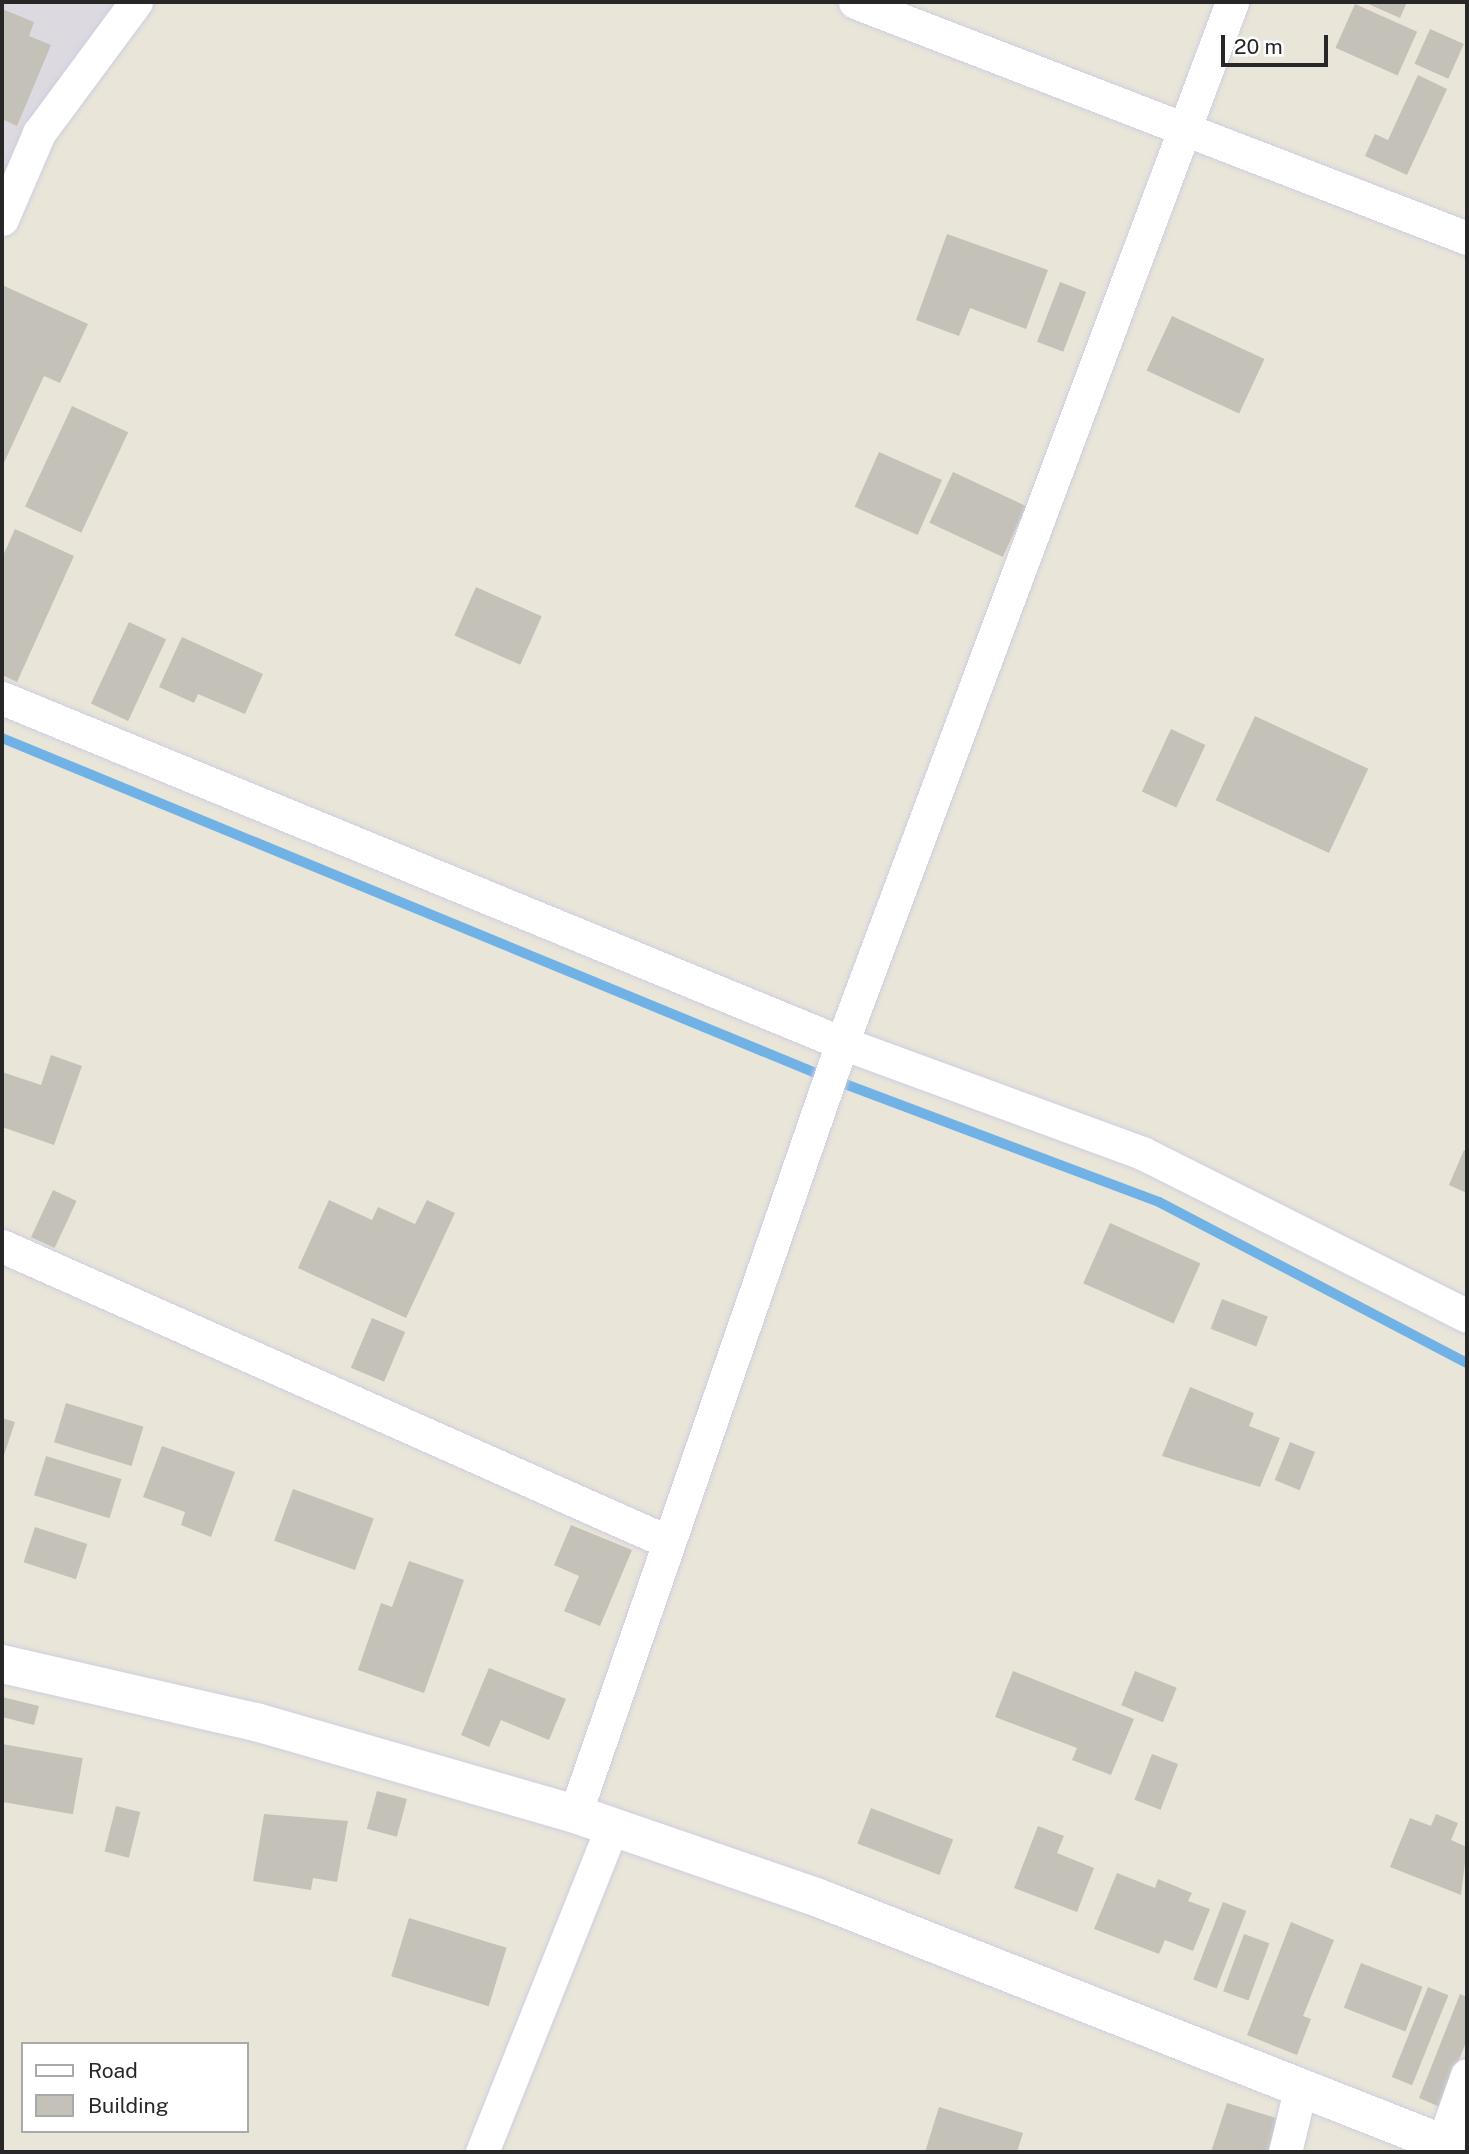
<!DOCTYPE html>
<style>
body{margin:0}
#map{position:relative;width:1469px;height:2154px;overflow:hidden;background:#e9e5d9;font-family:"Public Sans",sans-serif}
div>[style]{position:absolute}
.industrial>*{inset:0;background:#ddd9e1}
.stream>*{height:10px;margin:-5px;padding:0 5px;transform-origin:5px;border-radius:5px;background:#71b2e6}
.building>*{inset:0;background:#c4c1b8;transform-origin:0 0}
.roads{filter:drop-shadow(0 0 2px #cecedf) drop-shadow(0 0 2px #cecedf)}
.street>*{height:33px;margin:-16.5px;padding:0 16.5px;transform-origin:16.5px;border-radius:16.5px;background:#fff}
.secondary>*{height:38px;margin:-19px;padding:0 19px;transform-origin:19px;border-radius:19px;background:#fff}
span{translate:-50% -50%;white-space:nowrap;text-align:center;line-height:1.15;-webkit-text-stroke:6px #fff;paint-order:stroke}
.frame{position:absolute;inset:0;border:4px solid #272727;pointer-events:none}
.legend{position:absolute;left:21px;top:2042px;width:228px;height:91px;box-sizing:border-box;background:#fff;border:2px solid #a9a9a9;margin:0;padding:9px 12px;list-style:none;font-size:21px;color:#272727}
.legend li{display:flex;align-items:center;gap:14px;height:35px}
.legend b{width:35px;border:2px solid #a9a9a9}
.scale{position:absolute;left:1221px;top:35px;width:107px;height:32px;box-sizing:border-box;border:4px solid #272727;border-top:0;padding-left:9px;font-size:21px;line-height:24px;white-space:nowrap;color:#272727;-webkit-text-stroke:5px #fff;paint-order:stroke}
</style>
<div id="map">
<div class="industrial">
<i style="clip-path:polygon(2px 2px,120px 2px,2px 183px)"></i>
</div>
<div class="stream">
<i style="left:2px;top:738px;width:877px;rotate:22.38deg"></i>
<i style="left:813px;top:1072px;width:370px;rotate:20.6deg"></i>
<i style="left:1159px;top:1202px;width:348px;rotate:27.6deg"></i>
</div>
<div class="building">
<i style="clip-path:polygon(1364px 2px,1407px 2px,1400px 18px)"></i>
<i style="left:1355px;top:4px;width:68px;height:48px;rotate:24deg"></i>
<i style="clip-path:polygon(2px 9px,34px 22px,29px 36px,51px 45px,17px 126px,2px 119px)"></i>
<i style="left:1430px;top:29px;width:37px;height:38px;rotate:24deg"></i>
<i style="clip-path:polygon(1418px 75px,1447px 89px,1407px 175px,1365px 156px,1375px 134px,1388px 140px)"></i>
<i style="clip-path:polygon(947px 234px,1048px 270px,1026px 329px,970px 308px,959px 336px,916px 320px)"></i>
<i style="left:1060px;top:282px;width:28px;height:64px;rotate:21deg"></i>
<i style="clip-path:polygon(2px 285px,88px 324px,60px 383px,44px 376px,2px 467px)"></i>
<i style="left:1172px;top:316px;width:102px;height:60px;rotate:25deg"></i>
<i style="left:72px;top:406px;width:62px;height:111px;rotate:25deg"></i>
<i style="left:879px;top:452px;width:69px;height:60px;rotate:24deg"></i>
<i style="left:953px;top:472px;width:81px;height:56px;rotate:25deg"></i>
<i style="clip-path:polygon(15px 529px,74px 556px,17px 682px,2px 675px,2px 558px)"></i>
<i style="left:476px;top:587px;width:72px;height:53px;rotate:24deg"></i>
<i style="left:129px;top:622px;width:41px;height:90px;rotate:25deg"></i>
<i style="clip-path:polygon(182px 637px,263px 674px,245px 714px,198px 694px,194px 703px,159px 687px)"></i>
<i style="left:1255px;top:716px;width:125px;height:93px;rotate:25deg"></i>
<i style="left:1171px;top:729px;width:38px;height:69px;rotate:25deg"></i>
<i style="clip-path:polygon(51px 1055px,82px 1066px,54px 1145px,2px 1127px,2px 1072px,41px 1085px)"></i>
<i style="clip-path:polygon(1464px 1150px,1467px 1151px,1467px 1193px,1449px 1185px)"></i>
<i style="left:53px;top:1190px;width:26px;height:52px;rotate:25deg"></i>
<i style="clip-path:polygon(329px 1200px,372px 1220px,378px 1207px,415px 1224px,427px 1200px,455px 1213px,406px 1318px,298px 1268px)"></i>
<i style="left:1110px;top:1223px;width:99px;height:66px;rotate:24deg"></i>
<i style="left:1222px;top:1299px;width:49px;height:32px;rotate:21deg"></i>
<i style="left:372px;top:1318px;width:36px;height:54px;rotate:23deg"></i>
<i style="clip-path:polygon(1190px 1387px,1254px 1413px,1249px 1426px,1280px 1438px,1260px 1487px,1162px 1456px)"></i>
<i style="left:66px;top:1403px;width:81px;height:41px;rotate:17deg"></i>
<i style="clip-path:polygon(2px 1418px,15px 1422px,2px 1461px)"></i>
<i style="left:1290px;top:1442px;width:27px;height:41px;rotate:22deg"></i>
<i style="clip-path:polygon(162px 1446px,235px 1472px,211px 1537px,181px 1525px,185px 1512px,143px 1497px)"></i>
<i style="left:46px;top:1456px;width:79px;height:41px;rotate:17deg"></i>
<i style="left:293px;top:1489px;width:86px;height:55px;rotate:20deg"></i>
<i style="clip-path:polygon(571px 1525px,632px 1550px,600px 1626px,564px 1611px,579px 1576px,554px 1565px)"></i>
<i style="left:35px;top:1527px;width:55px;height:37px;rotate:18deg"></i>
<i style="clip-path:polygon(409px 1561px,464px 1580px,424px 1693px,358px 1670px,381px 1603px,392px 1607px)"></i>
<i style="clip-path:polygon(489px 1668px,566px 1699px,549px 1740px,501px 1720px,489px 1747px,461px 1735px)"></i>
<i style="clip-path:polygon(1013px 1671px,1134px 1719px,1111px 1775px,1072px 1760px,1077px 1748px,995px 1717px)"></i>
<i style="left:1135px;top:1671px;width:45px;height:37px;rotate:22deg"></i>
<i style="clip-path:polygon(2px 1697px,39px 1706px,34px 1725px,2px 1717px)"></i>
<i style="left:2px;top:1744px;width:82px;height:57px;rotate:10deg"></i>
<i style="left:1152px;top:1754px;width:28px;height:49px;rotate:21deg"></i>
<i style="left:377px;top:1791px;width:31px;height:39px;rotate:15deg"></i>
<i style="left:116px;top:1806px;width:25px;height:47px;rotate:14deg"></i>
<i style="left:871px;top:1808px;width:88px;height:38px;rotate:21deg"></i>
<i style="clip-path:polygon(264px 1814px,348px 1821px,337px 1882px,313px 1878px,311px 1890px,253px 1881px)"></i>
<i style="clip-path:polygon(1436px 1814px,1458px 1823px,1451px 1840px,1467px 1847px,1461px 1895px,1390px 1867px,1410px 1818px,1431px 1826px)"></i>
<i style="clip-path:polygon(1038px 1826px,1064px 1836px,1057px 1853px,1094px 1868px,1077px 1912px,1014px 1888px)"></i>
<i style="clip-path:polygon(1117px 1873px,1155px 1888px,1158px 1879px,1192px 1893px,1188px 1901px,1210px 1909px,1193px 1951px,1165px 1940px,1159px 1954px,1094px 1929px)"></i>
<i style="left:1223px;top:1902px;width:25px;height:83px;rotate:21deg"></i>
<i style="left:409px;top:1918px;width:102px;height:61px;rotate:17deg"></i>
<i style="clip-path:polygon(1291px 1922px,1334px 1940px,1303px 2016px,1311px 2019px,1297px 2055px,1247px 2035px)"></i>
<i style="left:1244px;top:1934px;width:27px;height:61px;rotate:20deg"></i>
<i style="left:1361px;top:1963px;width:66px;height:48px;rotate:21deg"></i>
<i style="left:1428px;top:1987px;width:22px;height:97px;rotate:22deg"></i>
<i style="clip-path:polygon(1460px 1994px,1467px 1997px,1467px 2040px,1440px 2107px,1419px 2098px)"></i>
<i style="clip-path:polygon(1227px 2103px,1279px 2119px,1268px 2152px,1211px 2152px)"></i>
<i style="clip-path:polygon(939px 2107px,1023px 2133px,1017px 2152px,925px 2152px)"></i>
</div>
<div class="roads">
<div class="street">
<i style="left:855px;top:2px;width:656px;rotate:21.09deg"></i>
<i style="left:2px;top:219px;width:94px;rotate:-66.7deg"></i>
<i style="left:39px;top:133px;width:163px;rotate:-53.5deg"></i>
<i style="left:2px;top:698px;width:908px;rotate:22.33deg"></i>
<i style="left:842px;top:1043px;width:320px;rotate:20.1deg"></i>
<i style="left:1142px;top:1153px;width:364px;rotate:26.6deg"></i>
<i style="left:2px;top:1246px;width:727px;rotate:23.95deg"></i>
<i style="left:575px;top:1814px;width:816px;rotate:-70.9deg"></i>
<i style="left:842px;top:1043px;width:1112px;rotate:-69.46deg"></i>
<i style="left:1443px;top:2143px;width:72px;rotate:-70.6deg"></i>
<i style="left:482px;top:2152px;width:348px;rotate:-68.2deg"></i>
<i style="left:1285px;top:2152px;width:68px;rotate:-76.4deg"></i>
</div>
<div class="secondary">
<i style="left:2px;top:1664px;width:261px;rotate:12.9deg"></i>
<i style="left:256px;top:1722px;width:332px;rotate:16.1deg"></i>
<i style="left:575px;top:1814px;width:255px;rotate:19deg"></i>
<i style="left:816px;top:1897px;width:696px;rotate:21.48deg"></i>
</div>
</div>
<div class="frame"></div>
<ul class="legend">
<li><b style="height:9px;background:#fff"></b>Road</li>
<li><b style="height:19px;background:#c4c1b8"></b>Building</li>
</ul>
<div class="scale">20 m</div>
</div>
